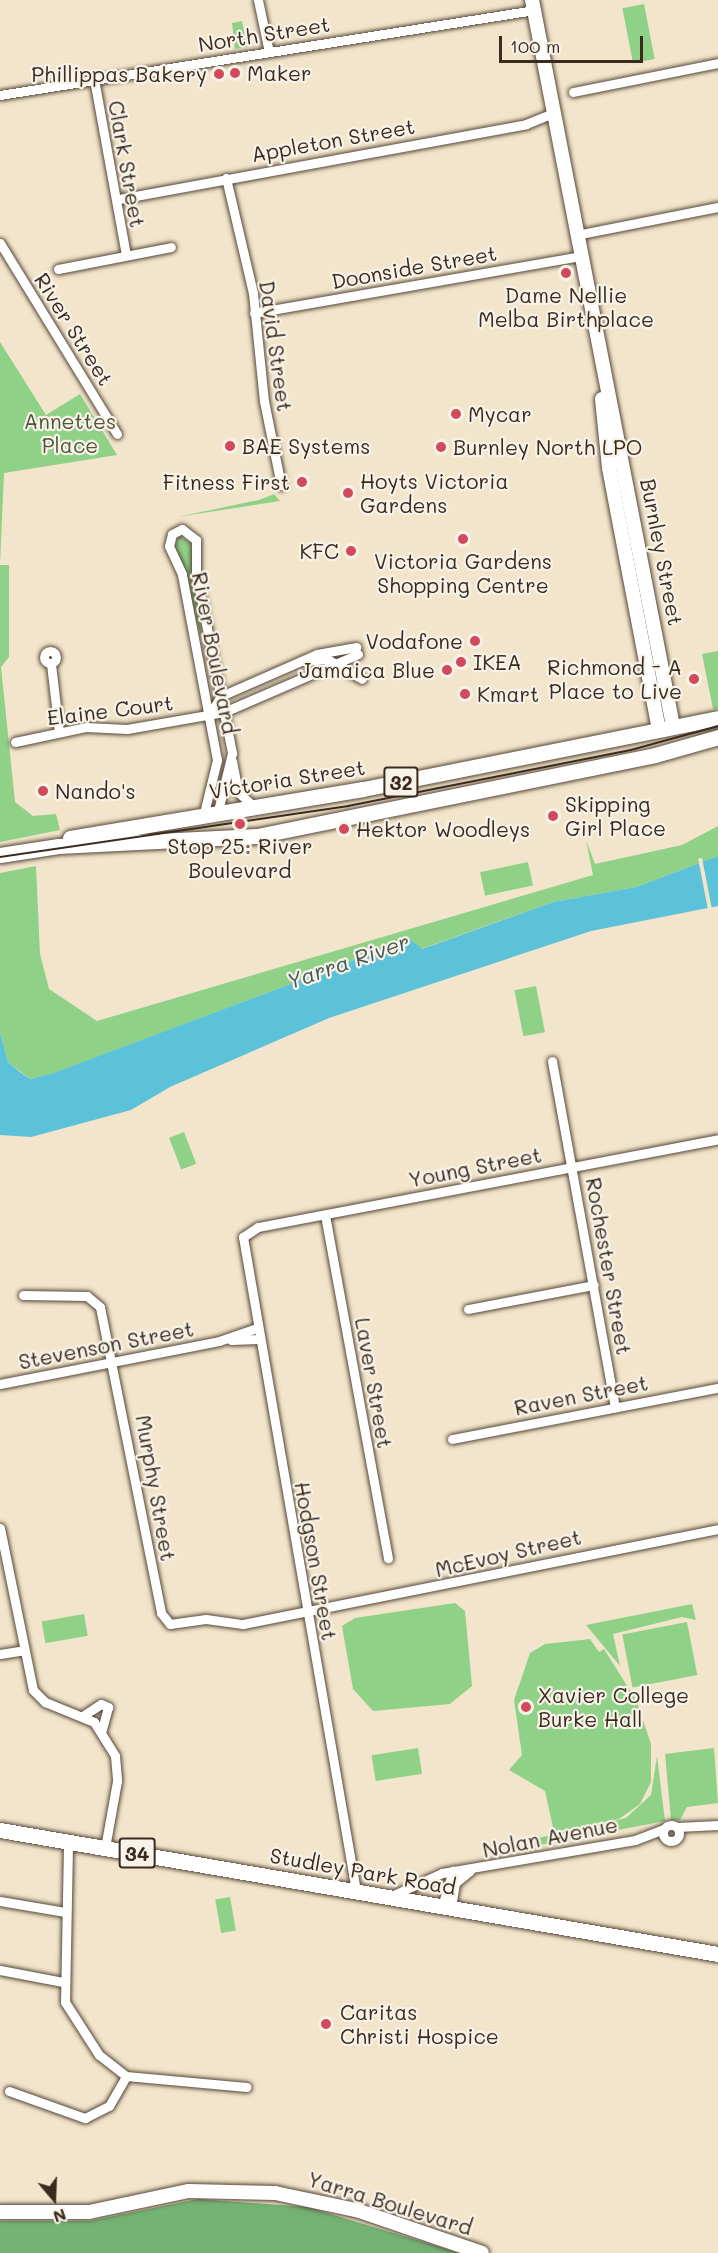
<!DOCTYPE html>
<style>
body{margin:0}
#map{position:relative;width:718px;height:2253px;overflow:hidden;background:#f2e5cb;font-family:Mali,sans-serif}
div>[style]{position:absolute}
.green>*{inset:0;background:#90d188;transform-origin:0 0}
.forest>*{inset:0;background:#74b374}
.water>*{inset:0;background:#5cc2d9}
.pier>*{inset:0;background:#f2e5cb;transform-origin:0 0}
.roads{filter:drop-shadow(0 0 2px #564638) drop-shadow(0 0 2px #564638)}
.street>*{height:9px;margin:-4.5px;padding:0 4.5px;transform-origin:4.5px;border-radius:4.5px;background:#fff}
.street>.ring{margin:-4.5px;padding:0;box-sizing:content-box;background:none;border:9px solid #fff;border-radius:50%}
.secondary>*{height:14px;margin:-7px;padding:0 7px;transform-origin:7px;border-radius:7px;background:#fff}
.primary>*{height:15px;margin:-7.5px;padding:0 7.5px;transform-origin:7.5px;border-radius:7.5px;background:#fff}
.tram>*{height:1.5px;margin:-0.75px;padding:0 0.75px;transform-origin:0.75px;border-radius:0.75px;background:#3b2a1e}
.dots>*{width:16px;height:16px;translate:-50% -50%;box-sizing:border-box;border:3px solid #f7f3e8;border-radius:50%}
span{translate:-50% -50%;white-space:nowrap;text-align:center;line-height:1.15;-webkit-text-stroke:4.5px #f7f3e8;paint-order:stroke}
.shield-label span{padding:2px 4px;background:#f7f3e8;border:2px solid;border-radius:4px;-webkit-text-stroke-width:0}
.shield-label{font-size:20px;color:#3b2a1e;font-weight:700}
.street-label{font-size:21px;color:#3b2a1e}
.poi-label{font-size:21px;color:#3b2a1e}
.left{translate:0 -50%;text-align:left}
.right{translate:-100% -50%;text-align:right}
.park-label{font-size:21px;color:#505438}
.water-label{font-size:22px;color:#455856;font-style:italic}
.north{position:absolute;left:24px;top:2169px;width:60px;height:60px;-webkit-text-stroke:4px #f7f3e8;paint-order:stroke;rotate:161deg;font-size:16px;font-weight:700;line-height:24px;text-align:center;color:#3b2a1e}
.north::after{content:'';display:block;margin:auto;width:21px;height:27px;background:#3b2a1e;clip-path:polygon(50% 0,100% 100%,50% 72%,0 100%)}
.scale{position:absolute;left:499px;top:36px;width:144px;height:27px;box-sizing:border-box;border:3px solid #3b2a1e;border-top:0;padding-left:8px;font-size:18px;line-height:21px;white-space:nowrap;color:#3b2a1e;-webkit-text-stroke:4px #f7f3e8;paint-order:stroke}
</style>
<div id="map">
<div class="green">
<i style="left:644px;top:4px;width:56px;height:22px;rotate:79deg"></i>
<i style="clip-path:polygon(242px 21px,247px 47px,235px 49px,232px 23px)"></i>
<i style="clip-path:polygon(0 342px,46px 415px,80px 394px,117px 455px,4px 473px,0 565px,9px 565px,9px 657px,1px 667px,15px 802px,33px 816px,56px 814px,60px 830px,0 842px)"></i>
<i style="clip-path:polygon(274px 494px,280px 501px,177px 517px,259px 500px)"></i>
<i style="clip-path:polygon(179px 536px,191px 543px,202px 639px,175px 545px)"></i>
<i style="clip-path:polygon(718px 651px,718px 708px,713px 709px,702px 654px)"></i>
<i style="clip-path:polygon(718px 826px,718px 856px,636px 887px,553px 902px,421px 949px,410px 939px,52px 1074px,30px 1079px,8px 1062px,0 1032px,0 873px,36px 866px,40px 954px,49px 989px,97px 1021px,593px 875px,586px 840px,595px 864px,682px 845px)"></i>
<i style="left:528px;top:862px;width:24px;height:49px;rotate:78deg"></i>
<i style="left:536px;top:986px;width:47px;height:22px;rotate:79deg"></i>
<i style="left:184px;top:1132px;width:34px;height:16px;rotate:69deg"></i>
<i style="clip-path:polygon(455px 1603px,465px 1611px,472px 1686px,450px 1704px,373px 1711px,353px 1689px,342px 1626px,355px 1618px)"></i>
<i style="clip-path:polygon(692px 1604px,696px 1620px,682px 1617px,613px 1634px,620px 1666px,586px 1625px)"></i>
<i style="left:84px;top:1614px;width:22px;height:43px;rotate:80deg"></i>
<i style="left:687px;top:1622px;width:54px;height:66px;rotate:79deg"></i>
<i style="clip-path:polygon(590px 1639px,599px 1652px,604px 1649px,636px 1700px,651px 1744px,651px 1782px,640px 1804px,619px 1819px,554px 1832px,545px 1791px,509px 1770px,522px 1755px,514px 1700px,530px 1653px,545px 1644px)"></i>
<i style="left:418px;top:1748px;width:26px;height:47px;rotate:81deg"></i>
<i style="clip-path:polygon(714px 1748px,718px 1803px,687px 1807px,680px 1820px,671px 1820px,665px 1754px)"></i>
<i style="clip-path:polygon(657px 1756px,665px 1821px,529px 1847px,538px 1838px,626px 1818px,651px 1795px)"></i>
<i style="left:230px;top:1897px;width:34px;height:15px;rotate:80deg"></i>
</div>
<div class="forest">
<i style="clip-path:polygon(198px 2199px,307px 2207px,460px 2253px,0 2253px,0 2221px,89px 2221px)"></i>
</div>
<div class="water">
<i style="clip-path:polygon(718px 856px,718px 906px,591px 931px,329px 1018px,170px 1087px,131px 1110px,31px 1137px,0 1135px,0 1032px,8px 1062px,20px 1072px,30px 1079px,51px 1074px,410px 939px,422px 949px,553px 902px,636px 887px)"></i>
</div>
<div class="pier">
<i style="left:702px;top:858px;width:53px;height:4px;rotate:79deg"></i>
</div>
<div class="roads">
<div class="street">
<i style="left:258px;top:0;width:53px;rotate:78.1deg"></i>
<i style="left:94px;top:79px;width:179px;rotate:79.7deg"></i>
<i style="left:573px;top:92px;width:148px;rotate:-11.3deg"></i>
<i style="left:0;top:95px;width:541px;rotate:-9.04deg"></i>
<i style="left:226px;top:178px;width:118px;rotate:76.8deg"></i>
<i style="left:253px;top:293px;width:109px;rotate:84.2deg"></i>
<i style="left:264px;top:401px;width:86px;rotate:78.6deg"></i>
<i style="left:119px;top:199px;width:414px;rotate:-10.4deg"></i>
<i style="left:526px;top:124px;width:29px;rotate:-22deg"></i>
<i style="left:576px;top:235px;width:145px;rotate:-11.2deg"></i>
<i style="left:0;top:243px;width:224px;rotate:58.5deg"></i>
<i style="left:58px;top:269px;width:115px;rotate:-11deg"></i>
<i style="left:254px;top:313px;width:331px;rotate:-9.9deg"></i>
<i class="ring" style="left:44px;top:651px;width:3px;height:3px"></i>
<i style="left:301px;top:661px;width:26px;rotate:-4deg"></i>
<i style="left:327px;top:659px;width:40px;rotate:29.7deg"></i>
<i style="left:51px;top:664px;width:68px;rotate:83.3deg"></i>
<i style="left:210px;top:714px;width:21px;rotate:-59deg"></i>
<i style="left:221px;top:696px;width:105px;rotate:-23.6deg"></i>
<i style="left:317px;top:654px;width:40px;rotate:-10deg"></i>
<i style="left:15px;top:742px;width:73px;rotate:-11.9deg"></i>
<i style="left:86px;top:727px;width:41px;rotate:2.8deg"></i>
<i style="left:127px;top:729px;width:98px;rotate:-9.9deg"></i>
<i style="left:224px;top:712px;width:146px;rotate:-23.4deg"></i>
<i style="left:232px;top:761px;width:32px;rotate:79deg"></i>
<i style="left:238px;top:792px;width:21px;rotate:43deg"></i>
<i style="left:204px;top:813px;width:55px;rotate:-76.2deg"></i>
<i style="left:217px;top:760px;width:189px;rotate:-100.7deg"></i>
<i style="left:182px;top:574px;width:31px;rotate:-115deg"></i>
<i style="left:169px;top:546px;width:12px;rotate:-76deg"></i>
<i style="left:172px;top:534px;width:11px;rotate:-27deg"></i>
<i style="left:182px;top:529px;width:18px;rotate:38deg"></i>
<i style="left:196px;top:540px;width:34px;rotate:90deg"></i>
<i style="left:196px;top:574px;width:183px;rotate:78.6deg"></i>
<i style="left:232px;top:753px;width:60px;rotate:103.6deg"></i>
<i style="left:552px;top:1061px;width:352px;rotate:79.7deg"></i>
<i style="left:325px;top:1215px;width:349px;rotate:79.6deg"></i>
<i style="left:23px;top:1295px;width:64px;rotate:0.9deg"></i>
<i style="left:87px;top:1296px;width:17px;rotate:40deg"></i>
<i style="left:100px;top:1307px;width:312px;rotate:78.7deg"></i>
<i style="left:161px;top:1613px;width:14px;rotate:51deg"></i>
<i style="left:170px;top:1624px;width:36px;rotate:-8deg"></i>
<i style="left:206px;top:1619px;width:37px;rotate:8deg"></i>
<i style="left:243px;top:1624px;width:484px;rotate:-11.3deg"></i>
<i style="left:468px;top:1309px;width:128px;rotate:-10.8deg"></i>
<i style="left:231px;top:1340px;width:28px;rotate:-2deg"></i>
<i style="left:0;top:1384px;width:223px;rotate:-11.1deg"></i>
<i style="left:219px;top:1341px;width:40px;rotate:-18.9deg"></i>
<i style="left:452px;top:1439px;width:271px;rotate:-10.9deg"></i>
<i style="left:0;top:1528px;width:165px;rotate:78.5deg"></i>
<i style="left:33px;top:1690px;width:17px;rotate:45deg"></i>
<i style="left:45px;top:1702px;width:53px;rotate:22.2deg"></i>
<i style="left:94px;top:1722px;width:40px;rotate:58deg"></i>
<i style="left:115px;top:1756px;width:25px;rotate:85deg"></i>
<i style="left:117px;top:1781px;width:68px;rotate:100.2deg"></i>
<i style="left:0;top:1654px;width:24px;rotate:-9deg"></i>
<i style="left:84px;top:1715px;width:20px;rotate:-33deg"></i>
<i style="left:101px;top:1704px;width:8px;rotate:23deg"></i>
<i style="left:108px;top:1707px;width:24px;rotate:105deg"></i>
<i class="ring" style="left:663px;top:1825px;width:7px;height:7px"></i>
<i style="left:677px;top:1827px;width:41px;rotate:-2.8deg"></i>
<i style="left:356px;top:1891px;width:664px;rotate:-99.8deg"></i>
<i style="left:243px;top:1237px;width:18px;rotate:-34deg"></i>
<i style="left:258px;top:1227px;width:468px;rotate:-10.8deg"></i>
<i style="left:389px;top:1897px;width:58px;rotate:-24.4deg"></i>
<i style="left:442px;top:1873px;width:196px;rotate:-9.7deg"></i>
<i style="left:635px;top:1840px;width:30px;rotate:-21deg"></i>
<i style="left:0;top:1901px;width:66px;rotate:9.6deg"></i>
<i style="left:442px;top:1906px;width:37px;rotate:-73deg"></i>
<i style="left:451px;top:1908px;width:25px;rotate:-81deg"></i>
<i style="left:455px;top:1883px;width:19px;rotate:-39deg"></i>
<i style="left:0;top:1970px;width:64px;rotate:10.8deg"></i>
<i style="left:126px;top:2076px;width:121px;rotate:5.2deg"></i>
<i style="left:9px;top:2091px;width:81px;rotate:19.6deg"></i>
<i style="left:85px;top:2118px;width:27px;rotate:-27deg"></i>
<i style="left:109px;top:2106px;width:34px;rotate:-60deg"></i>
<i style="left:126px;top:2076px;width:34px;rotate:-142deg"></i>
<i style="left:99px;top:2055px;width:63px;rotate:-122.7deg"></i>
<i style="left:65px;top:2002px;width:161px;rotate:-88.9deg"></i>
</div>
<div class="secondary">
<i style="left:532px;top:0;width:740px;rotate:79.01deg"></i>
<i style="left:602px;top:399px;width:69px;rotate:84.2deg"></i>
<i style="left:609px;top:468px;width:266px;rotate:79.2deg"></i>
<i style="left:0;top:2212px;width:89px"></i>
<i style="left:89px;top:2212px;width:102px;rotate:-11.9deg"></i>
<i style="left:189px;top:2191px;width:86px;rotate:1.3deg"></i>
<i style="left:275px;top:2193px;width:83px;rotate:11.9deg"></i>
<i style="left:356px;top:2210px;width:133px;rotate:18.8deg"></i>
</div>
<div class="primary">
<i style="left:70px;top:838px;width:297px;rotate:-9.5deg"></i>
<i style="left:363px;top:789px;width:362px;rotate:-11.3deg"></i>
<i style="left:0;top:855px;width:59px;rotate:-8.8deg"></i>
<i style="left:58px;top:846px;width:199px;rotate:-2.9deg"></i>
<i style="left:257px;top:836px;width:406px;rotate:-11.5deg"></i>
<i style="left:655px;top:755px;width:66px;rotate:-15.9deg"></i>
<i style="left:0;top:1830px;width:729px;rotate:9.8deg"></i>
</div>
</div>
<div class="tram">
<i style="left:0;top:857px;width:352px;rotate:-8.3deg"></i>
<i style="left:348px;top:806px;width:288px;rotate:-11.2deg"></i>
<i style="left:631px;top:750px;width:90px;rotate:-15.4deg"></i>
</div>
<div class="dots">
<i style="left:235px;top:73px;background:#d1495b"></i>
<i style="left:219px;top:74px;background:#d1495b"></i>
<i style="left:566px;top:273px;background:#d1495b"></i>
<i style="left:456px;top:414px;background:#d1495b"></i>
<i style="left:230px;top:446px;background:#d1495b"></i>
<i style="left:441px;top:447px;background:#d1495b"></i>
<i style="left:302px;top:482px;background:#d1495b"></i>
<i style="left:348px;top:493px;background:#d1495b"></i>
<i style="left:463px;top:539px;background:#d1495b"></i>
<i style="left:351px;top:551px;background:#d1495b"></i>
<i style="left:475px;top:641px;background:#d1495b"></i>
<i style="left:461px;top:662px;background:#d1495b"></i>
<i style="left:447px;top:670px;background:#d1495b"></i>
<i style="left:694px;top:679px;background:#d1495b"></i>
<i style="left:465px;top:694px;background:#d1495b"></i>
<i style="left:43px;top:791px;background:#d1495b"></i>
<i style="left:553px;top:816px;background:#d1495b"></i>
<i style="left:240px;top:824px;background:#d1495b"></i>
<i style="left:344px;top:829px;background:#d1495b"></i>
<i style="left:526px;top:1707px;background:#d1495b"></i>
<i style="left:326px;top:2024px;background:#d1495b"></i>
</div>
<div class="shield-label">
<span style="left:401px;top:782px">32</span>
<span style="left:137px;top:1853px">34</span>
</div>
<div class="street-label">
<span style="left:264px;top:34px;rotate:-9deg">North Street</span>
<span style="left:333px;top:140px;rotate:-10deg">Appleton Street</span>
<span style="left:127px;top:164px;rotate:80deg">Clark Street</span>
<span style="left:414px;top:267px;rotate:-10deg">Doonside Street</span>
<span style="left:74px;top:329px;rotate:58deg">River Street</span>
<span style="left:276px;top:346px;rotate:82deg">David Street</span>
<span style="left:662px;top:552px;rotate:79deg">Burnley Street</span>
<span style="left:215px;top:653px;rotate:79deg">River Boulevard</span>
<span style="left:110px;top:710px;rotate:-7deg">Elaine Court</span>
<span style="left:287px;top:779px;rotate:-9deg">Victoria Street</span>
<span style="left:475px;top:1167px;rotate:-11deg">Young Street</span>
<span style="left:609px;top:1266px;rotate:80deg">Rochester Street</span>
<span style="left:106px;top:1345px;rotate:-11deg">Stevenson Street</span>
<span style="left:374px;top:1383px;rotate:80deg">Laver Street</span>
<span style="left:581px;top:1395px;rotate:-11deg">Raven Street</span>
<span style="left:156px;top:1488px;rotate:80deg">Murphy Street</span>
<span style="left:508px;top:1553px;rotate:-13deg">McEvoy Street</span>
<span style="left:316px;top:1561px;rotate:80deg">Hodgson Street</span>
<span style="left:550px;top:1837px;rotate:-11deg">Nolan Avenue</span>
<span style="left:363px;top:1871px;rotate:10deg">Studley Park Road</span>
<span style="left:390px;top:2203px;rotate:17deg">Yarra Boulevard</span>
</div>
<div class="poi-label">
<span class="left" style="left:247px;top:73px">Maker</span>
<span class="right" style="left:207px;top:74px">Phillippas Bakery</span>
<span style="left:566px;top:307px">Dame Nellie<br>Melba Birthplace</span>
<span class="left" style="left:468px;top:414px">Mycar</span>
<span class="left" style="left:242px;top:446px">BAE Systems</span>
<span class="left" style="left:453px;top:447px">Burnley North LPO</span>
<span class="left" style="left:360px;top:493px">Hoyts Victoria<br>Gardens</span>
<span class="right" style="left:290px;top:482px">Fitness First</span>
<span class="right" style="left:339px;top:551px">KFC</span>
<span style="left:463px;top:573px">Victoria Gardens<br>Shopping Centre</span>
<span class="right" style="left:463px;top:641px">Vodafone</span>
<span class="left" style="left:473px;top:662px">IKEA</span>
<span class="right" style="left:682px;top:679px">Richmond - A<br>Place to Live</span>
<span class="right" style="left:435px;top:670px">Jamaica Blue</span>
<span class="left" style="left:477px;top:694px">Kmart</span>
<span class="left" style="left:55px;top:791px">Nando's</span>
<span class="left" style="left:565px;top:816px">Skipping<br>Girl Place</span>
<span class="left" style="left:356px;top:829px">Hektor Woodleys</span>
<span style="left:240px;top:858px">Stop 25: River<br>Boulevard</span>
<span class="left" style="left:538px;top:1707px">Xavier College<br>Burke Hall</span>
<span class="left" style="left:340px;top:2024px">Caritas<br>Christi Hospice</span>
</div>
<div class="park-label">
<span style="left:70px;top:433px">Annettes<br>Place</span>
</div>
<div class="water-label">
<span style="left:348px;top:961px;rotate:-19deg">Yarra River</span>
</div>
<div class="north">N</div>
<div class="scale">100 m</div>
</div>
